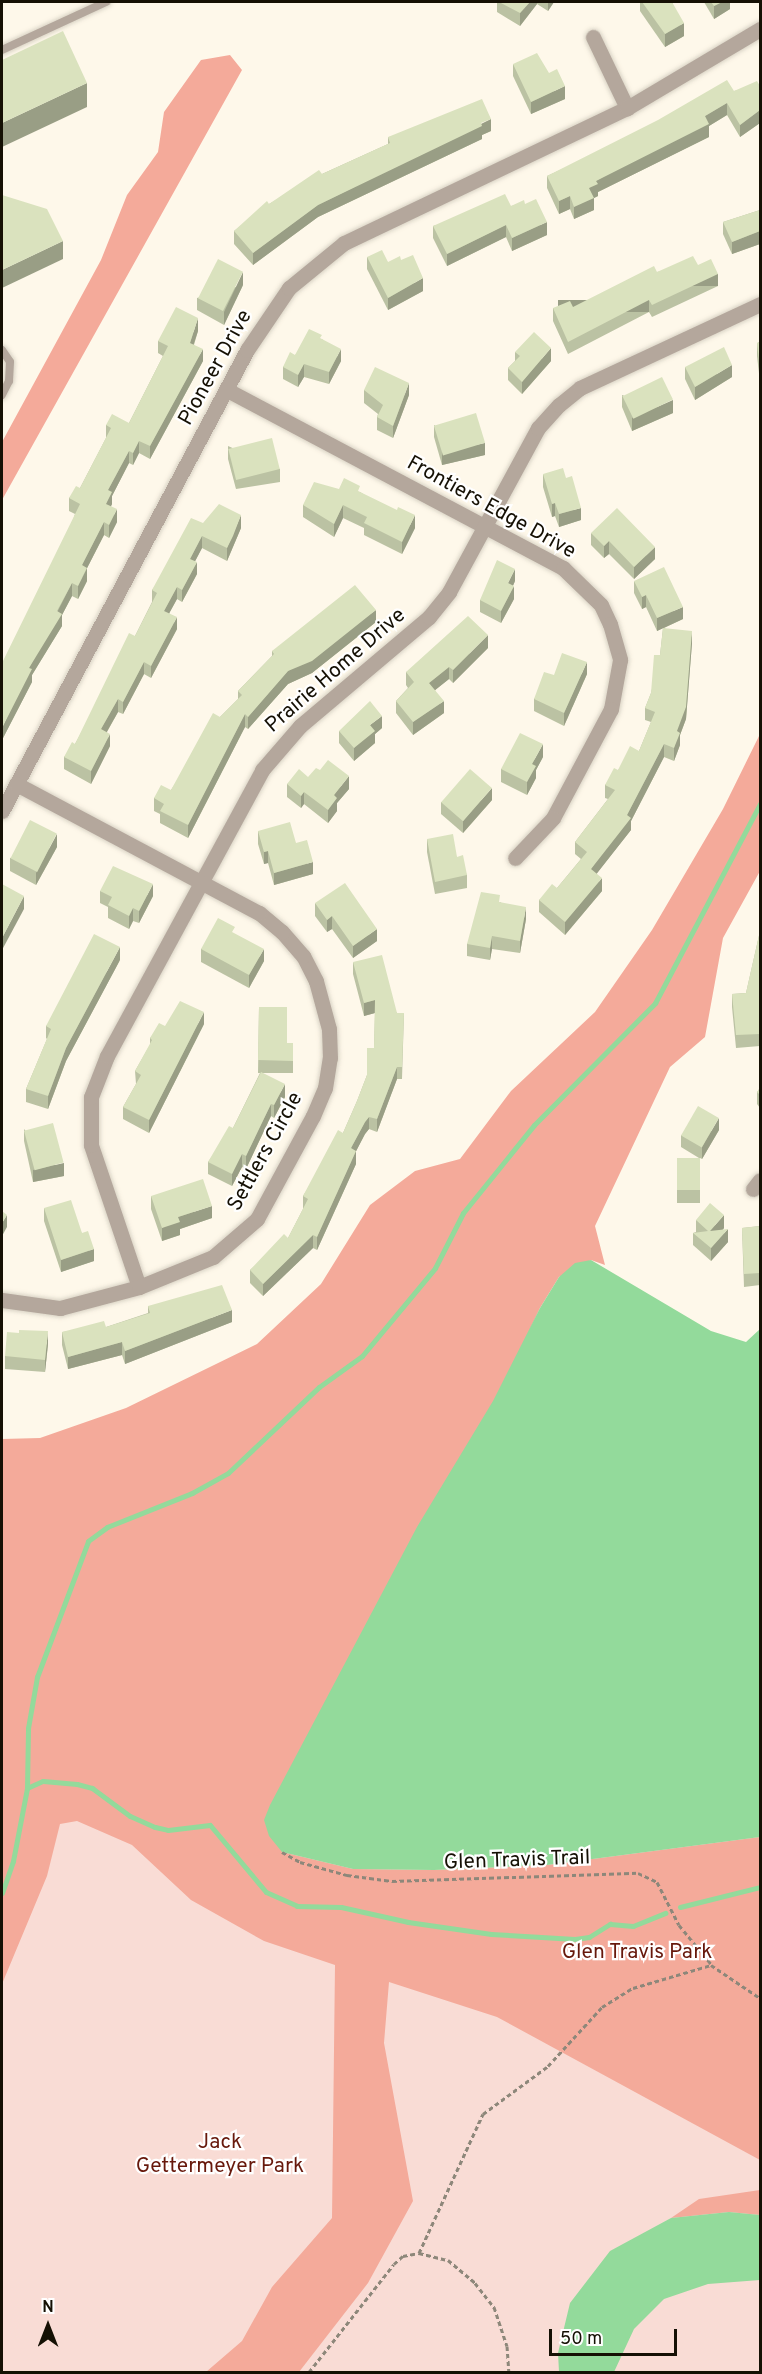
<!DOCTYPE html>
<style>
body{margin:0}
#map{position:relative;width:762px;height:2374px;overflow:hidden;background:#fef8ea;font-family:Overpass,sans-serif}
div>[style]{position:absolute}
.green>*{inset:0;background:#f9dcd5}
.forest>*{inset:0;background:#f4aa9a}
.water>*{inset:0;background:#93da9b}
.stream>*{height:5px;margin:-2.5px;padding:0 2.5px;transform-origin:2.5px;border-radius:2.5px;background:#93da9b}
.path>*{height:3px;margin-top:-1.5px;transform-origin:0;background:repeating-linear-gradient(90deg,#8d877a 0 4.5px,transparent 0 7.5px)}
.roads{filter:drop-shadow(0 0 2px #d9d3c5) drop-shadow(0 0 2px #d9d3c5)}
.lane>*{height:8px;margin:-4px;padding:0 4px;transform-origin:4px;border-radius:4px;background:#b4a79c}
.street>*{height:15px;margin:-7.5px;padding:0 7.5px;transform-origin:7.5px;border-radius:7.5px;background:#b4a79c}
.wall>*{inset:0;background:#bbc2a3}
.shaded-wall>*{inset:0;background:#999e85;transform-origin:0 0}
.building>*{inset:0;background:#dae2be;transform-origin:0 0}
span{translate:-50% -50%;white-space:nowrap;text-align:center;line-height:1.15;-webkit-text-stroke:4.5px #fff;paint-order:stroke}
.street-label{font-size:21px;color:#151004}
.park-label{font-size:21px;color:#67180b}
.frame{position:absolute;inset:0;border:3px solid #151004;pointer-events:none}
.north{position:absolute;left:18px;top:2296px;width:60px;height:60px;-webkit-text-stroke:4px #fff;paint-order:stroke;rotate:0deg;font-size:16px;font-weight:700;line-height:24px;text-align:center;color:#151004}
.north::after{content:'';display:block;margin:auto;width:21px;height:27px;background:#151004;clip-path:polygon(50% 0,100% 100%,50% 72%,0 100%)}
.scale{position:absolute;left:549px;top:2329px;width:128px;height:27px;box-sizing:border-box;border:3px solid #151004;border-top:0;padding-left:8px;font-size:18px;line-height:21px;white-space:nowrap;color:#151004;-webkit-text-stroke:4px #fff;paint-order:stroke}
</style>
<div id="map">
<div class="green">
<i style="clip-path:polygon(2px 1447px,760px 1808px,760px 2372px,2px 2372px)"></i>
</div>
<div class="forest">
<i style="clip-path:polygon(230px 55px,242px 70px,2px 500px,2px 442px,101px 260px,127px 195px,158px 152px,164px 112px,201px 60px)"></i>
<i style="clip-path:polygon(760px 734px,760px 871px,723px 938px,705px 1037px,670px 1067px,595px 1226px,605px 1265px,591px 1260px,559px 1277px,540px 1308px,282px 1852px,353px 1869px,434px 1870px,547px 1865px,760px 1837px,760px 2160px,497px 2017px,389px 1982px,384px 2043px,413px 2201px,368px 2283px,299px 2372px,206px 2372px,242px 2341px,272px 2287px,332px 2218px,335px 1965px,264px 1941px,191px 1900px,132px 1845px,77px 1821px,60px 1824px,47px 1876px,2px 1984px,2px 1439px,40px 1438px,126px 1408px,257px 1344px,321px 1284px,370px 1205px,415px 1171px,460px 1159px,511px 1091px,595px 1012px,652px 930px,723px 809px)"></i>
<i style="clip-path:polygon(760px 2190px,760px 2215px,729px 2212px,671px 2218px,699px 2199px)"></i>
</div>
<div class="water">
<i style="clip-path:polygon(591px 1260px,711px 1331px,746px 1342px,760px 1329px,760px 1837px,547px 1865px,434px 1870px,353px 1869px,282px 1852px,269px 1836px,264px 1820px,270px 1805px,417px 1527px,493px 1401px,540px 1308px,559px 1277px,575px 1263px)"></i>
<i style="clip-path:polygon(729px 2212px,760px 2215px,760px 2280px,708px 2284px,664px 2299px,634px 2329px,614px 2372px,559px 2372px,558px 2353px,570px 2303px,610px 2251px,671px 2218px)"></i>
</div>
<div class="stream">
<i style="left:27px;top:1788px;width:17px;rotate:-24deg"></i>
<i style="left:43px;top:1781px;width:34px;rotate:5deg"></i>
<i style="left:77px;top:1784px;width:16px;rotate:15deg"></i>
<i style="left:92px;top:1788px;width:47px;rotate:36.4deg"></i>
<i style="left:130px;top:1816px;width:27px;rotate:24deg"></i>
<i style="left:155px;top:1827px;width:13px;rotate:13deg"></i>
<i style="left:168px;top:1830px;width:42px;rotate:-6.8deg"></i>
<i style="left:210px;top:1825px;width:87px;rotate:50.1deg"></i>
<i style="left:266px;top:1892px;width:34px;rotate:24deg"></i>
<i style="left:297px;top:1906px;width:44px;rotate:1.3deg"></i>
<i style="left:341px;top:1907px;width:69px;rotate:12.6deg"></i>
<i style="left:408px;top:1922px;width:84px;rotate:8.2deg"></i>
<i style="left:491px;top:1934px;width:84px;rotate:3.4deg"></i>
<i style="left:575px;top:1939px;width:14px;rotate:-8deg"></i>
<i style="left:589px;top:1937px;width:25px;rotate:-32deg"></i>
<i style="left:610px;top:1924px;width:23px;rotate:5deg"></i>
<i style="left:633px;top:1926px;width:35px;rotate:-22deg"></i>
<i style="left:2px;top:1893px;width:34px;rotate:-71deg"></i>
<i style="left:13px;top:1861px;width:74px;rotate:-79.1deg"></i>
<i style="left:27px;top:1788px;width:60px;rotate:-89deg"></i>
<i style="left:28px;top:1728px;width:52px;rotate:-80deg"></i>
<i style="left:37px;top:1677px;width:145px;rotate:-69.4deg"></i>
<i style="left:88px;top:1541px;width:24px;rotate:-36deg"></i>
<i style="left:107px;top:1527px;width:92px;rotate:-21.8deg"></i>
<i style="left:192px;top:1493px;width:41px;rotate:-29.1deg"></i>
<i style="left:228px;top:1473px;width:125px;rotate:-43.4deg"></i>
<i style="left:319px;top:1387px;width:53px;rotate:-35.8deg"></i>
<i style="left:362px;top:1356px;width:114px;rotate:-50.3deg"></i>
<i style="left:435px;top:1268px;width:62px;rotate:-63deg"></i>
<i style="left:463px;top:1213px;width:113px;rotate:-51.1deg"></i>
<i style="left:534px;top:1125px;width:172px;rotate:-45.2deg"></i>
<i style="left:655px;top:1003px;width:225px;rotate:-62.2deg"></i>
<i style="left:680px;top:1907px;width:82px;rotate:-14deg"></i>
</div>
<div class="path">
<i style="left:282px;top:1852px;width:21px;rotate:29deg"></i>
<i style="left:300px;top:1862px;width:49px;rotate:15.5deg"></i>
<i style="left:347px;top:1875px;width:45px;rotate:7.6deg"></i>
<i style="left:392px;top:1881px;width:246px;rotate:-1.9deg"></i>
<i style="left:638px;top:1873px;width:21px;rotate:25deg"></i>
<i style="left:657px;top:1882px;width:48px;rotate:62.9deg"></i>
<i style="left:679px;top:1925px;width:50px;rotate:50.6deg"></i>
<i style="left:419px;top:2253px;width:153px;rotate:-65.3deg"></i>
<i style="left:483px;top:2114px;width:81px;rotate:-36.4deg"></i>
<i style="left:548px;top:2066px;width:80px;rotate:-47.5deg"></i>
<i style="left:602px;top:2007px;width:36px;rotate:-32deg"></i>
<i style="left:633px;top:1988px;width:81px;rotate:-16.4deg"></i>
<i style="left:711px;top:1965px;width:59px;rotate:34deg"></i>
<i style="left:309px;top:2372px;width:137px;rotate:-51.8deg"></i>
<i style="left:394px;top:2264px;width:12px;rotate:-42deg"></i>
<i style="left:403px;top:2256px;width:16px;rotate:-11deg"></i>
<i style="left:419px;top:2253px;width:30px;rotate:14deg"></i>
<i style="left:448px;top:2260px;width:35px;rotate:40deg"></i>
<i style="left:475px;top:2283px;width:31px;rotate:52deg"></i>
<i style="left:494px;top:2307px;width:41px;rotate:71.6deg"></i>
<i style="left:507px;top:2346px;width:26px;rotate:86deg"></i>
</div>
<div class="roads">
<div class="lane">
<i style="left:2px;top:50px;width:115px;rotate:-24.8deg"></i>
<i style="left:2px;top:350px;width:14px;rotate:56deg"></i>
<i style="left:10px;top:362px;width:19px;rotate:93deg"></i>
<i style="left:9px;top:381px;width:16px;rotate:117deg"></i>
</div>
<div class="street">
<i style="left:593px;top:37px;width:79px;rotate:64.4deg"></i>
<i style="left:227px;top:390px;width:380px;rotate:27.9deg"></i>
<i style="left:563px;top:568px;width:53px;rotate:44.2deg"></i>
<i style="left:601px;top:605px;width:21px;rotate:65deg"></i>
<i style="left:610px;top:624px;width:37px;rotate:74deg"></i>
<i style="left:620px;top:660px;width:50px;rotate:100.4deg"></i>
<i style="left:611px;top:709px;width:123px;rotate:118deg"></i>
<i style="left:553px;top:818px;width:55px;rotate:133.5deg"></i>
<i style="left:2px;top:811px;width:522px;rotate:-62.01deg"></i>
<i style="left:247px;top:350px;width:75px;rotate:-55.9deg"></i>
<i style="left:289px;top:288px;width:71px;rotate:-39.3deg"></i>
<i style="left:344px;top:243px;width:314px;rotate:-25.5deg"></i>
<i style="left:627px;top:108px;width:155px;rotate:-30.7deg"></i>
<i style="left:753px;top:1189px;width:11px;rotate:-52deg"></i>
<i style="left:139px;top:1287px;width:150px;rotate:-108.7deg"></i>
<i style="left:91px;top:1145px;width:48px;rotate:-90deg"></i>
<i style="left:91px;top:1097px;width:44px;rotate:-68.7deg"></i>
<i style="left:107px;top:1056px;width:325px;rotate:-61.5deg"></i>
<i style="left:262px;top:770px;width:58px;rotate:-49.2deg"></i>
<i style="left:300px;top:726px;width:169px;rotate:-40.2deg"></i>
<i style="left:429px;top:617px;width:32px;rotate:-51deg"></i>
<i style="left:449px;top:592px;width:187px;rotate:-61.5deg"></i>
<i style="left:538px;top:428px;width:31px;rotate:-48deg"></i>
<i style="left:559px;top:405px;width:27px;rotate:-39deg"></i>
<i style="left:580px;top:388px;width:199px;rotate:-25deg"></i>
<i style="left:2px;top:1300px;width:59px;rotate:7.9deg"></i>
<i style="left:60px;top:1308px;width:82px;rotate:-14.9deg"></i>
<i style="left:139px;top:1287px;width:80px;rotate:-22.1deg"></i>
<i style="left:213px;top:1257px;width:58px;rotate:-40.8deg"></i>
<i style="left:257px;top:1219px;width:117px;rotate:-61.5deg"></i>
<i style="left:313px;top:1116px;width:30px;rotate:-67deg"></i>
<i style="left:325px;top:1088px;width:30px;rotate:-81deg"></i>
<i style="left:330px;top:1058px;width:29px;rotate:-92deg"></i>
<i style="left:329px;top:1029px;width:50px;rotate:-105.2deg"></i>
<i style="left:316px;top:981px;width:28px;rotate:-117deg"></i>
<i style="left:303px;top:956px;width:32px;rotate:-131deg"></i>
<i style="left:282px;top:932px;width:30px;rotate:-140deg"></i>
<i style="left:259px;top:913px;width:275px;rotate:-152deg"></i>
</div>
</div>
<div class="wall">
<i style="clip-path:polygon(497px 2px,554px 2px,548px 11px,537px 4px,520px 26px,497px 12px)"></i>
<i style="clip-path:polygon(640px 2px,672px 2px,684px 36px,665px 47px,640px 11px)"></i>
<i style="clip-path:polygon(704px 2px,730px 2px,730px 9px,714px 19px)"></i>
<i style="clip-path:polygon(513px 64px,565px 99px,531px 114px,513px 76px)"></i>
<i style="clip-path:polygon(760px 86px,760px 123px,740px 137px,727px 115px,709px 126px,709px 137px,598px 192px,598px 196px,594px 198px,594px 210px,574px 219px,570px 209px,559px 214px,547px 188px,547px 176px,734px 91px)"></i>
<i style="clip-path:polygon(491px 131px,482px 135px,482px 139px,318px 217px,253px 265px,234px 244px,234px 231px,269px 204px,322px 174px,388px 144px,388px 137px)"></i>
<i style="clip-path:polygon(525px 204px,547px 235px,512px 251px,506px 237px,447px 266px,433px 238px,433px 226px,511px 206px)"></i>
<i style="clip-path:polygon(760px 210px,760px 244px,732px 254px,723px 234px,723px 222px)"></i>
<i style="clip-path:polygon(367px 257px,388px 262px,423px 291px,388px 310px,367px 269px)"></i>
<i style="clip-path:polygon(698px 265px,718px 286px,652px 317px,649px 312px,568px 354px,553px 321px,553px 308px,573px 307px,657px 272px)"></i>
<i style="clip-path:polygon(243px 285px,224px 325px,197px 310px,197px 298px)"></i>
<i style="clip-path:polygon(198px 331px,194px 345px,203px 361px,150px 459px,139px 453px,133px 465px,129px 463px,112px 496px,112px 504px,111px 506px,117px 522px,109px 538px,104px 535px,87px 568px,87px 581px,78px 599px,72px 596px,62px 615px,62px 626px,32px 675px,32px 682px,2px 740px,75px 514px,69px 511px,69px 498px,80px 488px,106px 438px,106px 425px,129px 423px,163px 356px,158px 353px,158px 341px)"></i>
<i style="clip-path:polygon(322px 339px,341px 361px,329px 384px,304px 377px,298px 387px,283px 379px,283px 367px,295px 355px)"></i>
<i style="clip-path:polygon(760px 342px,760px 382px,757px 356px,757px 343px)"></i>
<i style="clip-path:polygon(515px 352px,551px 361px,522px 394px,508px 380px,508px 368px,515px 361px)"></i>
<i style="clip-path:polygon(685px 367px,732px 377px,695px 400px,685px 379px)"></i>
<i style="clip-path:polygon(364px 390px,409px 395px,393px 438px,377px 430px,377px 417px,378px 414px,364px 403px)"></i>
<i style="clip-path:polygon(622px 395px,673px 413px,632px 431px,622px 407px)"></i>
<i style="clip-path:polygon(434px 425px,485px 455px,442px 465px,434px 437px)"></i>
<i style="clip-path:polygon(228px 446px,280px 469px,280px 482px,236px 489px,228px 459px)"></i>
<i style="clip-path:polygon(543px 474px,581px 520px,559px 527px,555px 516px,552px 517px,543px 487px)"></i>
<i style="clip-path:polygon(339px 489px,360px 492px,415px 528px,402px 554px,364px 535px,364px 528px,343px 518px,334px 537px,303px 517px,303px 505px)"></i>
<i style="clip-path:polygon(203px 523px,241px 528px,227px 561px,202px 548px,195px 561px,197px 574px,182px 602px,177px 599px,169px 613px,177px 629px,151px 678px,144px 674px,123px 714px,118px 712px,107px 732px,110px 746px,91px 784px,64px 769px,64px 757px,75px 744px,135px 636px,152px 602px,152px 590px)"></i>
<i style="clip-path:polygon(591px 533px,655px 559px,634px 579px,609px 554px,604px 558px,591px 545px)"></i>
<i style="clip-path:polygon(515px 581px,513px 586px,514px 599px,501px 623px,480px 612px,480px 600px)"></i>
<i style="clip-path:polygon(634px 581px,683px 619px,664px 628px,692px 643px,686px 719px,680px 735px,680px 745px,674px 761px,664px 757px,631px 821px,631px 830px,596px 874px,602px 891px,565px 935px,539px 912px,539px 900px,557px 888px,581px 859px,575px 854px,575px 842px,608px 799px,605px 798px,605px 785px,618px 770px,639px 751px,651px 722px,645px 720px,645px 708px,651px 693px,660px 655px,663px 628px,657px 631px,646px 607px,642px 609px,634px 593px)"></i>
<i style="clip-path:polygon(376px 622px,312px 673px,288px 684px,248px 729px,245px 727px,188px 838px,160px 823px,160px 814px,154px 811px,154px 798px,171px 790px,220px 717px,238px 699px,238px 691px,272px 656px,272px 651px)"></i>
<i style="clip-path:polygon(488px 648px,453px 683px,449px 679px,435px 690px,444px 713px,413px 735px,396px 713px,396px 701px,408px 688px,406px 685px,406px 672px)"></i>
<i style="clip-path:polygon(587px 674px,564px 726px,534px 711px,534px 699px,554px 675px)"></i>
<i style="clip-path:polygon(382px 728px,375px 734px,375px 743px,354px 761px,339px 743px,339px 731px)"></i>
<i style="clip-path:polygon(543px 757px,536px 770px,536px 778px,527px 795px,501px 782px,501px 769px)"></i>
<i style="clip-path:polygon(308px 777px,349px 789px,337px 803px,337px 811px,328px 823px,304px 804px,301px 808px,287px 797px,287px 784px)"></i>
<i style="clip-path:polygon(492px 800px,463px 833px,441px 814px,441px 802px)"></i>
<i style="clip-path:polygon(258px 831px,296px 843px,313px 874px,274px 885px,268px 863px,264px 864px,258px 844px)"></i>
<i style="clip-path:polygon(427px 839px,457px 857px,467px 875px,467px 888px,435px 894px,427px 852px)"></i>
<i style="clip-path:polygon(57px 847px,36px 885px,10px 871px,10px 858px)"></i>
<i style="clip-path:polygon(100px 891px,153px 896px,139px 923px,133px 921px,129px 929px,108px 918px,108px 907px,100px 903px)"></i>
<i style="clip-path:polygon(500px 902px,526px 919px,520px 953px,492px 949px,490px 960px,467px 956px,467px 944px)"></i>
<i style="clip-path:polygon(315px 903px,377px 941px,353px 958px,332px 929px,327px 932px,315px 916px)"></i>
<i style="clip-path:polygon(760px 931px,760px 1046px,736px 1048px,732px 1007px,732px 994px,746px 993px)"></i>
<i style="clip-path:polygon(235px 934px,264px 961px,249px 988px,201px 962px,201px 949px)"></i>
<i style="clip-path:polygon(120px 960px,66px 1061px,48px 1109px,26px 1102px,26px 1089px,47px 1039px,46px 1038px,46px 1026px)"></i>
<i style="clip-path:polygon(353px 962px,397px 1013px,404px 1013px,402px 1079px,397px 1079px,377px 1132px,369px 1129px,365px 1134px,356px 1151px,356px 1164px,317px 1250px,313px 1248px,263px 1296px,250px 1283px,250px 1270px,288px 1238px,303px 1209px,303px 1196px,343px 1133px,357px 1101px,367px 1075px,374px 1048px,375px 1013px,364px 1016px,353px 974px)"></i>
<i style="clip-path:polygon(259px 1007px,287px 1043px,293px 1043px,293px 1073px,262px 1073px,285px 1097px,274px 1118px,271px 1116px,246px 1169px,242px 1167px,232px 1186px,208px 1174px,208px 1162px,233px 1128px,260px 1073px,258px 1073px)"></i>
<i style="clip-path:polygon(204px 1024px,149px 1133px,123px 1119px,123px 1107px,136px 1084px,135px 1071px,150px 1045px,150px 1038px,165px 1026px)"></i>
<i style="clip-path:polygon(760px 1088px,760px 1108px,757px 1104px,757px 1092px)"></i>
<i style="clip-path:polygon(24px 1129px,64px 1176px,33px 1182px,24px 1141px)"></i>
<i style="clip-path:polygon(719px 1130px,702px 1159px,700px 1158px,700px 1203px,677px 1203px,677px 1158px,699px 1158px,681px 1147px,681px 1135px)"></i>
<i style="clip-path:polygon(151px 1196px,212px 1218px,180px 1229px,180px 1235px,162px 1241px,151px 1209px)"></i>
<i style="clip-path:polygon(44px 1208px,82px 1233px,94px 1261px,61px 1272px,44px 1221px)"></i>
<i style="clip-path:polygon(696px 1220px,724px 1228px,723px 1230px,728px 1242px,711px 1261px,693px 1245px,693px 1233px,696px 1232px)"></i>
<i style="clip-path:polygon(760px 1226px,760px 1285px,744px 1287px,742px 1228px)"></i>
<i style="clip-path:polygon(148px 1306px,232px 1322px,125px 1364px,122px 1355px,68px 1369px,62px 1345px,62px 1332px,106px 1327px,148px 1313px)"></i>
<i style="clip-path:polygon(48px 1344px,45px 1372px,5px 1369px,5px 1356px)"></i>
</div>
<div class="shaded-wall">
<i style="clip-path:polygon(530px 2px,537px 2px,537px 4px,520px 26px,520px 13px)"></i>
<i style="clip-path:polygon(548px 2px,554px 2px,548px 11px)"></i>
<i style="clip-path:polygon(722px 2px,730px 2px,730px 9px,714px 19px,714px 6px)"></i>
<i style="clip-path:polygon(684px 23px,684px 36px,665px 47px,665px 34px)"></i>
<i style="clip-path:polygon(87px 83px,87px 107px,2px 147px,2px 123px)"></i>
<i style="clip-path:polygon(565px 86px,565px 99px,531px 114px,531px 102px)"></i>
<i style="clip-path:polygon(727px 103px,727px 115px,709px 126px,709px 137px,598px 192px,598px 196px,594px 198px,594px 210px,574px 219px,574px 207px,589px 188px,596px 181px)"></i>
<i style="clip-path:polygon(760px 110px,760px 123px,740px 137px,740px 125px)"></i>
<i style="clip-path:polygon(491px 119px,491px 131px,482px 135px,482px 139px,318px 217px,253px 265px,253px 253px,318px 205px)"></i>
<i style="clip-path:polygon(570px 196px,570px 209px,559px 214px,559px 201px)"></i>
<i style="clip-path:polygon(547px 222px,547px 235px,512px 251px,512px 238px)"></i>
<i style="clip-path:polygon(506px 225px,506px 237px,447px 266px,447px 254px)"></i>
<i style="clip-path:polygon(760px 231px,760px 244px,732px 254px,732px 242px)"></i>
<i style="clip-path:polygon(63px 241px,63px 259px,2px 288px,2px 270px)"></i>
<i style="clip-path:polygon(243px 272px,243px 285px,224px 325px,224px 312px)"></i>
<i style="left:718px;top:274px;width:12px;height:73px;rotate:90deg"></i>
<i style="clip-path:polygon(423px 278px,423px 291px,388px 310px,388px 298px)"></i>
<i style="left:649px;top:300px;width:12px;height:91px;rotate:90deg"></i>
<i style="clip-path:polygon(198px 318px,198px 331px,190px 355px,190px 343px)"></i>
<i style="clip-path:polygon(551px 348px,551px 361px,522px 394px,522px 382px)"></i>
<i style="clip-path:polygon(203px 349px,203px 361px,150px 459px,150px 446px)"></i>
<i style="clip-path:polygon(341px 349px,341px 361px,329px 384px,329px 372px)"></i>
<i style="clip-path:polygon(304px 364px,304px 377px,298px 387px,298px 375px)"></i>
<i style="clip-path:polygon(732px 365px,732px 377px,695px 400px,695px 387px)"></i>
<i style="clip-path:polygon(409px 383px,409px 395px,393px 438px,393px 426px)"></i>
<i style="clip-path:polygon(673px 400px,673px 413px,632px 431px,632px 418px)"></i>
<i style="clip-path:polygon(139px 441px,139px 453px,133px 465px,133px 453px)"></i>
<i style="clip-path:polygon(485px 443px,485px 455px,442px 465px,442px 452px)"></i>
<i style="clip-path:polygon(129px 451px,129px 463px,112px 496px,112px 504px,106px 516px,106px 504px,108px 490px)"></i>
<i style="clip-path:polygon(555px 503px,555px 516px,552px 517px,552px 504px)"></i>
<i style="clip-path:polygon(343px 505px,343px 518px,334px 537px,334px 524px)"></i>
<i style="clip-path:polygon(581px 508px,581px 520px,559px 527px,559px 514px)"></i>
<i style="clip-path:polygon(117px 509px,117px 522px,109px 538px,109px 525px)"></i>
<i style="clip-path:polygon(241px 515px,241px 528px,227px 561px,227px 548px)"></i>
<i style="clip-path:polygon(415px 515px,415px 528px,402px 554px,402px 542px)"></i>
<i style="clip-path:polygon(104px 522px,104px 535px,82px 578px,82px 565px)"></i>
<i style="clip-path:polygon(202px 536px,202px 548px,190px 571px,190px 559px)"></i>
<i style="clip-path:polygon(609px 541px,609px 554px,604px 558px,604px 546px)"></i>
<i style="clip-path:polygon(655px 547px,655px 559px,634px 579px,634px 567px)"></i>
<i style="clip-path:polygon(197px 562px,197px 574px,182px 602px,182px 590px)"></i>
<i style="clip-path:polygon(87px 568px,87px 581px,78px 599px,78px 586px)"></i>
<i style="clip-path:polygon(515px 569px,515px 581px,508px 596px,508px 583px)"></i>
<i style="clip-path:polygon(72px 583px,72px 596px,62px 615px,62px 626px,32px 675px,32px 682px,2px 740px,2px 728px,29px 668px)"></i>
<i style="clip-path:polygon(514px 586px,514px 599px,501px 623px,501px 611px)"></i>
<i style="clip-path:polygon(177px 587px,177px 599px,164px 623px,164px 611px)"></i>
<i style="clip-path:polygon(646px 595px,646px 607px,642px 609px,642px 597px)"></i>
<i style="clip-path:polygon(683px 607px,683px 619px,657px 631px,657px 618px)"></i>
<i style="clip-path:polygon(376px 610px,376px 622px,312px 673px,288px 684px,248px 729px,248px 717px,288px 671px)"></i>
<i style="clip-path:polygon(177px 617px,177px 629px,151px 678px,151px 666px)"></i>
<i style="clip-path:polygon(692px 631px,692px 643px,686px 719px,680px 735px,680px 745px,674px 761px,674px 748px)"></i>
<i style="clip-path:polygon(488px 635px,488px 648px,453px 683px,453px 670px)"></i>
<i style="clip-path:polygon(144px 662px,144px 674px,123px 714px,123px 702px)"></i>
<i style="clip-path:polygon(587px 662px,587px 674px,564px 726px,564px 713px)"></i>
<i style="clip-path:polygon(449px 667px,449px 679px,429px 695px,429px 683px)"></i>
<i style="clip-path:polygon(118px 699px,118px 712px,101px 742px,101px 729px)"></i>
<i style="clip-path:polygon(444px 701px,444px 713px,413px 735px,413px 722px)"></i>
<i style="clip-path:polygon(245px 714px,245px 727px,188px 838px,188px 825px)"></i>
<i style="clip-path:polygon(382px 716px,382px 728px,375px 734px,375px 743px,354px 761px,354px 748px,370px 725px)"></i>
<i style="clip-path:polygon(110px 734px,110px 746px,91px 784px,91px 771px)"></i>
<i style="clip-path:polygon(543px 744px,543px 757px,536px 770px,536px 778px,527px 795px,527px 782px,532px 764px)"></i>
<i style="clip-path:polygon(664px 744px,664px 757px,631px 821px,631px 830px,591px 881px,591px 869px,627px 815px)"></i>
<i style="clip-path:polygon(349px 776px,349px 789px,337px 803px,337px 811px,328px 823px,328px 810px,334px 795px)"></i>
<i style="clip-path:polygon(492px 788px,492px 800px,463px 833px,463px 821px)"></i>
<i style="clip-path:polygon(304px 792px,304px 804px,301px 808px,301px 796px)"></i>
<i style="clip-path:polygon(57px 834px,57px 847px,36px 885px,36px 873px)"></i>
<i style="clip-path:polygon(268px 851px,268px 863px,264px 864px,264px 852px)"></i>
<i style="clip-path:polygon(313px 862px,313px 874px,274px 885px,274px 873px)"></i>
<i style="clip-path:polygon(602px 878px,602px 891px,565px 935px,565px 922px)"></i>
<i style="clip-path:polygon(153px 884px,153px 896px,139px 923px,139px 911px)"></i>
<i style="clip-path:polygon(24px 896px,24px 909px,2px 950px,2px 938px)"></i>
<i style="clip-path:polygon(526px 907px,526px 919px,520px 953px,520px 941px)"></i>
<i style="clip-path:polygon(133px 908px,133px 921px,129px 929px,129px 916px)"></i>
<i style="clip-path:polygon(332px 916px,332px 929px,327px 932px,327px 920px)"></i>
<i style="clip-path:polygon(377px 929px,377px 941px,353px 958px,353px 946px)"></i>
<i style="clip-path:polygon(492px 936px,492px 949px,490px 960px,490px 948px)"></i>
<i style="clip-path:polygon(120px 947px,120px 960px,66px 1061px,48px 1109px,48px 1096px,66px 1048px)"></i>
<i style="clip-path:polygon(264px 949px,264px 961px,249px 988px,249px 975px)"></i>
<i style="clip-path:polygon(375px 1000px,375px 1013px,364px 1016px,364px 1003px)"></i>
<i style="clip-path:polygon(204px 1012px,204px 1024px,149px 1133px,149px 1120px)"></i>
<i style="clip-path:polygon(397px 1067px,397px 1079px,377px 1132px,377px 1119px)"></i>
<i style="clip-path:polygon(285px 1084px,285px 1097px,274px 1118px,274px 1105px)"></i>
<i style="clip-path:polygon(271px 1104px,271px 1116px,246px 1169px,246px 1156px)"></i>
<i style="clip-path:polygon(369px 1117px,369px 1129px,365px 1134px,351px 1161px,351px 1148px,365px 1122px)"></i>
<i style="clip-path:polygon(719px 1118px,719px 1130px,702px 1159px,702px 1147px)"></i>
<i style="clip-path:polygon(356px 1151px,356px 1164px,317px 1250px,317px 1237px)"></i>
<i style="clip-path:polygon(242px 1154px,242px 1167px,232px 1186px,232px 1174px)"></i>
<i style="clip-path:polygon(64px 1163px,64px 1176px,33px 1182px,33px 1170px)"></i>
<i style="clip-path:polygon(212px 1206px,212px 1218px,180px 1229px,180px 1235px,162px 1241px,162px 1228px,178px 1217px)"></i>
<i style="clip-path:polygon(7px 1215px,7px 1227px,2px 1236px,2px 1223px)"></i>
<i style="clip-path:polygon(724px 1215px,724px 1228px,710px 1243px,710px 1231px)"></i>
<i style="clip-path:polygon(728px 1229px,728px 1242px,711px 1261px,711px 1248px)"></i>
<i style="clip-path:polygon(313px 1235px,313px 1248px,263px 1296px,263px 1284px)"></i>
<i style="clip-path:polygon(94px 1249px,94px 1261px,61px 1272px,61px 1260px)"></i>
<i style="clip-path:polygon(232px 1310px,232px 1322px,125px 1364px,125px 1351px)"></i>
<i style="clip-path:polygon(48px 1331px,48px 1344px,45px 1372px,45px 1360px)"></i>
<i style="clip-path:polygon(122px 1342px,122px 1355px,68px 1369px,68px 1357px)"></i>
</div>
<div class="building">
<i style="clip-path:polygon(499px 2px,530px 2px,520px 13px)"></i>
<i style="clip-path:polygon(642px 2px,672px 2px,684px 23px,665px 34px)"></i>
<i style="clip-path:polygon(711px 2px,722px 2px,714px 6px)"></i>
<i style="clip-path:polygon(63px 31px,87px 83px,2px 123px,2px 60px)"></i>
<i style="clip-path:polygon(537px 53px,549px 73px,557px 69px,565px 86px,531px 102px,513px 64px)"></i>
<i style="clip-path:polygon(727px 80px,734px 91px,757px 81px,760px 86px,760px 110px,740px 125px,727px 103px,705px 116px,709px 124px,596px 181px,598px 184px,589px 188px,594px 198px,574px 207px,570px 196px,559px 201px,547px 176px,658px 120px)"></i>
<i style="clip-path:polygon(482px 99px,491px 119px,481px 123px,482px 126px,318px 205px,253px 253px,234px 231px,267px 201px,269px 204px,319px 170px,322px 174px,390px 143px,388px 137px)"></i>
<i style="clip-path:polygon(505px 194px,511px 206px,524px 200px,525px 204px,536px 199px,547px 222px,512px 238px,506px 225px,447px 254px,433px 226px)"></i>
<i style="clip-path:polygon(2px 195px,47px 209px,63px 241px,2px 270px)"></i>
<i style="clip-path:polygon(760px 210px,760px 231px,732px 242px,723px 222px)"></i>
<i style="clip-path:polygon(382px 250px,388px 262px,400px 256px,401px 260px,413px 255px,423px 278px,388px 298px,367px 257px)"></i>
<i style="clip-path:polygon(693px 256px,698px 265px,711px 259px,718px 274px,652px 305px,649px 300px,568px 342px,553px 308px,570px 301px,573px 307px,654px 266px,657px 272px)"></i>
<i style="left:218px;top:259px;width:28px;height:44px;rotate:27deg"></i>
<i style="clip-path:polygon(176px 307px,198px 318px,190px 343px,203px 349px,150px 446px,139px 441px,133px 453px,129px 451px,108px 490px,112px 492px,106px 504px,117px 509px,109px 525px,104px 522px,82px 565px,87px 568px,78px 586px,72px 583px,57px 611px,62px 614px,29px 668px,32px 669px,2px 728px,2px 663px,80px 504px,69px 498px,76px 486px,80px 488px,111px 428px,106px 425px,112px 414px,129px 423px,168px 346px,158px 341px)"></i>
<i style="clip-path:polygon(309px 329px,322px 335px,320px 338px,341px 349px,329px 372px,304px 364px,298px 375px,283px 367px,290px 352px,295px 355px)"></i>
<i style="clip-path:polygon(534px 332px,551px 348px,522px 382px,508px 368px,520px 356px,515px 352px)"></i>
<i style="clip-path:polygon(760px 342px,760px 370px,757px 343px)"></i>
<i style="clip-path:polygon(724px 347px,732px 365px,695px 387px,685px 367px)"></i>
<i style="clip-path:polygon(375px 367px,409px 383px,393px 426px,377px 417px,383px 405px,364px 390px)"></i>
<i style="left:662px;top:377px;width:25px;height:44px;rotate:64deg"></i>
<i style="left:476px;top:413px;width:31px;height:44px;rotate:73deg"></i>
<i style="left:272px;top:438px;width:32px;height:45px;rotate:76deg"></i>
<i style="clip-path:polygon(563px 468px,566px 478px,572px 476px,581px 508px,559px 514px,555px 503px,552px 504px,543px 474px)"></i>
<i style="clip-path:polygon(344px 478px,360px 486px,358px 491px,397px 510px,398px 507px,415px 515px,402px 542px,364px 523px,367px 517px,343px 505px,334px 524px,303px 505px,314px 482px,339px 489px)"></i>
<i style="clip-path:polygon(219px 504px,241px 515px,233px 536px,227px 548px,202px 536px,190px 559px,197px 562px,182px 590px,177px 587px,164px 611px,177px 617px,151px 666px,144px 662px,123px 702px,118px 699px,101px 729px,110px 734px,91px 771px,64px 757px,72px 742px,75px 744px,129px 633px,135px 636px,157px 593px,152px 590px,191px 518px,203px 523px)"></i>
<i style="clip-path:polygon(617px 508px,655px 547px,634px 567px,609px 541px,604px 546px,591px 533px)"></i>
<i style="clip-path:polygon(497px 560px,515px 569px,508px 583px,514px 586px,501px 611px,480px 600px)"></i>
<i style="clip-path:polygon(664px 567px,683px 607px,657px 618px,646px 595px,642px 597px,634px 581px)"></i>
<i style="clip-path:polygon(355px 585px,376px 610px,312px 661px,288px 671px,248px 717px,245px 714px,188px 825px,160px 811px,164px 804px,154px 798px,161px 785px,171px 790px,213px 713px,220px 717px,242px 695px,238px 691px,274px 654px,272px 651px)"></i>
<i style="clip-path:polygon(468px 616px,488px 635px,453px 670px,449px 667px,429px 683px,444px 701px,413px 722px,396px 701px,414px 682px,406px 672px)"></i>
<i style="clip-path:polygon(663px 628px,692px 631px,686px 707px,677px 731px,680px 733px,674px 748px,664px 744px,627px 815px,631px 818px,591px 869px,602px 878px,565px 922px,539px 900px,552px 884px,557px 888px,587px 852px,575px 842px,615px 790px,605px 785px,614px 768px,618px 770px,630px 746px,639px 751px,655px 712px,645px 708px,651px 693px,654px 655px,660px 655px)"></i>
<i style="clip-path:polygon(562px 653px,587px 662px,564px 713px,534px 699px,544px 672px,554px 675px)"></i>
<i style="clip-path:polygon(370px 701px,382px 716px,370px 725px,375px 731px,354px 748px,339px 731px)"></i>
<i style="clip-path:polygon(520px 733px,543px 744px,532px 764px,536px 766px,527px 782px,501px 769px)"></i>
<i style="clip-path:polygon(328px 760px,349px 776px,334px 795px,337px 798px,328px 810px,304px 792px,301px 796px,287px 784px,299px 769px,308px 777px,316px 768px,320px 770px)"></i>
<i style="left:470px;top:769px;width:29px;height:44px;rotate:41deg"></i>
<i style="left:30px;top:820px;width:30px;height:43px;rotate:27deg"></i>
<i style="clip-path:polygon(290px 822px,296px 843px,307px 840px,313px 862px,274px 873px,268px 851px,264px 852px,258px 831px)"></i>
<i style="clip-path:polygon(453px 834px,457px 857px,463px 855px,467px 875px,435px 882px,427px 839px)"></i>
<i style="clip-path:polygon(113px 866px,153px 884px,139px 911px,133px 908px,129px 916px,108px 905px,112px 897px,100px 891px)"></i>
<i style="clip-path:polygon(345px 883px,377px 929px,353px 946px,332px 916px,327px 920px,315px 903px)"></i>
<i style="clip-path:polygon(2px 884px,24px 896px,2px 938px)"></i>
<i style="clip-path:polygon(481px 892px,500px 895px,499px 902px,526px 907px,520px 941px,492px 936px,490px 948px,467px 944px)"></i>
<i style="clip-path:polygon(218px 918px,235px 927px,232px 932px,264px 949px,249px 975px,201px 949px)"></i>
<i style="clip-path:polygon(760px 931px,760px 1034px,736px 1035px,732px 994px,746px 993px)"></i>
<i style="clip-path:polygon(94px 934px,120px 947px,66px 1048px,48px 1096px,26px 1089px,51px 1029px,46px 1026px)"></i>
<i style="clip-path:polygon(382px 955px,397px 1013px,404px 1013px,402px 1067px,397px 1067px,377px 1119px,369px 1117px,365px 1122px,351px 1148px,356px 1151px,317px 1237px,313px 1235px,263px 1284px,250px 1270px,284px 1234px,288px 1238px,308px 1199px,303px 1196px,338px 1130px,343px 1133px,357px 1101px,367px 1075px,367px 1048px,374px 1048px,375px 1000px,364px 1003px,353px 962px)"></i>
<i style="clip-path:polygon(180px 1001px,204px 1012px,149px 1120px,123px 1107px,141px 1075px,135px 1071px,152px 1040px,150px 1038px,159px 1023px,165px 1026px)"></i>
<i style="clip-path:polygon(259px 1007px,287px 1007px,287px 1043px,293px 1043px,293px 1061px,258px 1060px)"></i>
<i style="clip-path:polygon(261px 1072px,285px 1084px,274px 1105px,271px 1104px,246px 1156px,242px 1154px,232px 1174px,208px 1162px,229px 1126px,233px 1128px)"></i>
<i style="clip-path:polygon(760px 1088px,760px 1095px,757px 1092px)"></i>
<i style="left:698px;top:1106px;width:24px;height:34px;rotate:30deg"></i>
<i style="left:53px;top:1123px;width:41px;height:30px;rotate:75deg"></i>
<i style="left:677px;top:1158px;width:23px;height:32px"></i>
<i style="clip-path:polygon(203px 1179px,212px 1206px,178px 1217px,180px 1222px,162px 1228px,151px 1196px)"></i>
<i style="clip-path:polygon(71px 1200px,82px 1233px,88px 1231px,94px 1249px,61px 1260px,44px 1208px)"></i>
<i style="clip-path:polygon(710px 1203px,724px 1215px,710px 1231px,728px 1229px,711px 1248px,693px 1233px,708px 1231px,696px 1220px)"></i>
<i style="clip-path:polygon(2px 1211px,7px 1215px,2px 1223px)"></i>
<i style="clip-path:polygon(760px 1226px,760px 1273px,744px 1274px,742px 1228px)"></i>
<i style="clip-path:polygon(222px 1285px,232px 1310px,125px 1351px,122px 1342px,68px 1357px,62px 1332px,104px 1321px,106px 1327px,150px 1313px,148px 1306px)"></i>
<i style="clip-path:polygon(19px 1330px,48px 1331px,45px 1360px,5px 1356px,7px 1332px,19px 1333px)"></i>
</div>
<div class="street-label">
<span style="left:216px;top:368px;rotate:-61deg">Pioneer Drive</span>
<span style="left:491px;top:508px;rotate:29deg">Frontiers Edge Drive</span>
<span style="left:336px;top:671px;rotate:-41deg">Prairie Home Drive</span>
<span style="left:266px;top:1152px;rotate:-61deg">Settlers Circle</span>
<span style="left:517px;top:1861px;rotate:-2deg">Glen Travis Trail</span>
</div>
<div class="park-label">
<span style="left:637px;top:1953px">Glen Travis Park</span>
<span style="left:220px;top:2155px">Jack<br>Gettermeyer Park</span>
</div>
<div class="frame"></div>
<div class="north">N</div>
<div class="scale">50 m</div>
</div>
